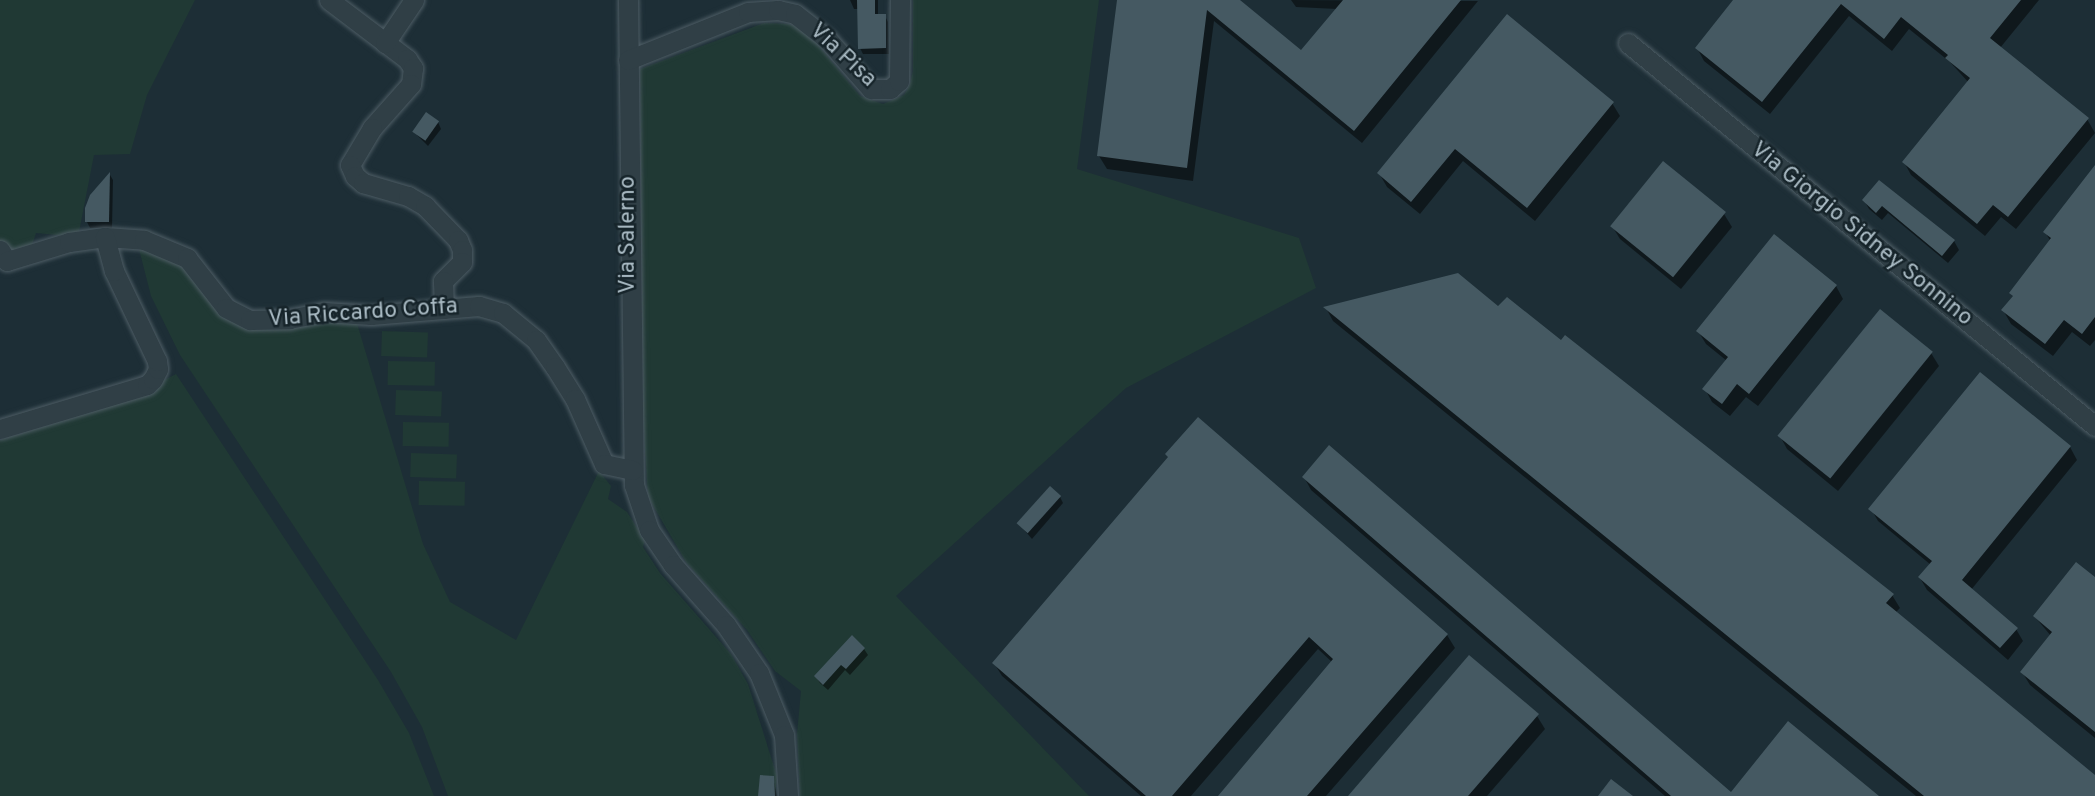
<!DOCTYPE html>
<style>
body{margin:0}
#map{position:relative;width:2095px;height:796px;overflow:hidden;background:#1d2e36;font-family:Overpass,sans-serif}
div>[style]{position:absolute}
.green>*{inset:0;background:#203934;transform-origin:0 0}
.shadow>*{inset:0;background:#0007}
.building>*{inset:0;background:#455962;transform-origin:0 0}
.roads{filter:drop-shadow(0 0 2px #4e5d65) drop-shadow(0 0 2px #4e5d65)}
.minor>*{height:19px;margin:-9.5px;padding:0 9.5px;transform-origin:9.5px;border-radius:9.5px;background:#303f46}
span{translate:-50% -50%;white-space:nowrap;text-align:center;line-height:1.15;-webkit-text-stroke:5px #16242a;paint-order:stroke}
.street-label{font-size:23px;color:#aabbc4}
</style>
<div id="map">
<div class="green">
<i style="clip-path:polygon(0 0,195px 0,147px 95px,130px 154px,94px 155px,78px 237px,36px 233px,31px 248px,15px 253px,0 244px)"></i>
<i style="clip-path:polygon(913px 0,1099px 0,1077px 169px,1299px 238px,1316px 288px,1126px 388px,896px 596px,1089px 796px,800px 796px,797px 734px,801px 691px,775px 671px,747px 630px,686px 562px,648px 497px,643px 419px,640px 69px,764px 23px,789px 24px,800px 27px,813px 39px,860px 96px,883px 104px,904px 95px,910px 84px,913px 71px)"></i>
<i style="clip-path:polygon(138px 245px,187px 264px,216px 305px,294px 322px,356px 320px,423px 544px,450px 602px,516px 640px,599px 471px,611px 486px,608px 499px,627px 512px,645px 540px,643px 547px,660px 573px,731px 654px,748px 684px,777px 776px,775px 796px,448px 796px,422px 727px,391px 672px,180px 355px,151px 296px)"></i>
<i style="left:382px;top:331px;width:46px;height:25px;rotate:2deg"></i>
<i style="left:388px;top:361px;width:47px;height:24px;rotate:1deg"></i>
<i style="clip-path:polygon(176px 374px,378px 680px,409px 733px,434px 796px,0 796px,0 440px,120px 403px)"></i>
<i style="left:396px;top:390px;width:46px;height:25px;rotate:2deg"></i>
<i style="left:403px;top:422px;width:46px;height:24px;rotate:1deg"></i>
<i style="left:411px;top:453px;width:46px;height:24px;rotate:2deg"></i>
<i style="left:419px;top:481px;width:46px;height:24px;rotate:1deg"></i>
</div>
<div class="shadow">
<i style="clip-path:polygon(850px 0,878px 0,878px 16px,885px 16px,888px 22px,889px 54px,863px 54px,860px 48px,859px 9px,854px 9px)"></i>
<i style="clip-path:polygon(1119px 0,1237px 0,1301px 53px,1337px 9px,1296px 7px,1291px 0,1478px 1px,1362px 143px,1214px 21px,1193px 181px,1107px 169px,1099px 156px)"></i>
<i style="clip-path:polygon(1736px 0,2039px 0,2000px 48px,2087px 119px,2095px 133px,2016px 229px,2001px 217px,1985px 236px,1911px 175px,1904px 162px,1969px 83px,1950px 62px,1909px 29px,1892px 51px,1849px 16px,1770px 114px,1704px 61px,1697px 48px)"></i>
<i style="clip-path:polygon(1507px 17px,1612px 103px,1620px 116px,1535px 221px,1463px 161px,1420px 214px,1387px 187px,1379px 173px)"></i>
<i style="clip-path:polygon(438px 122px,441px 129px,428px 146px,414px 132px)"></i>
<i style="clip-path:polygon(2095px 168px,2095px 340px,2090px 346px,2072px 332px,2053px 356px,2011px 324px,2003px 310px,2014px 297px,2011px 293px,2051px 242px,2045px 232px)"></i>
<i style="clip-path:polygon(110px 175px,113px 180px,112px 228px,90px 228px,87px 222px)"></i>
<i style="clip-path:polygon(1879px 182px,1954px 241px,1959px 250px,1948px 263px,1888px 213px,1882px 220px,1869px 209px,1864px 200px)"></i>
<i style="clip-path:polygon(1724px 214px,1732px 227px,1681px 289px,1620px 239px,1612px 226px)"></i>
<i style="clip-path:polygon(1836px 286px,1843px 299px,1758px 406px,1746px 397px,1730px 416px,1712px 402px,1705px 389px,1727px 361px,1706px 344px,1698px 331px)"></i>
<i style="clip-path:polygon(1326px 308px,1498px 309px,1892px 595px,1900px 608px,1895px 613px,2095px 777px,2095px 796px,1916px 796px,1333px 321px)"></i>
<i style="clip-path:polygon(1931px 353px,1939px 366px,1838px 491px,1787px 449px,1780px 436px)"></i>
<i style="clip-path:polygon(2070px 447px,2077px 460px,1971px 590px,2016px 629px,2023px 641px,2008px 660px,1927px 590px,1920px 578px,1931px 565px,1878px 521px,1871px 509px)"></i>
<i style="clip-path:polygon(1169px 459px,1447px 635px,1455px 648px,1326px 796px,1220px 796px,1333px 663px,1318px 649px,1191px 796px,1141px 796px,1002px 676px,994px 663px)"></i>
<i style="clip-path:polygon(1304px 477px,1731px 794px,1876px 796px,1665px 796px,1311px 490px)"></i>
<i style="clip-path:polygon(1060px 497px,1063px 503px,1032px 539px,1019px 524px)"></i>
<i style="clip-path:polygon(2095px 579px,2095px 738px,2030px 685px,2022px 672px,2051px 636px,2035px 617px)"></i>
<i style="clip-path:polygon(864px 649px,868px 655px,850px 675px,845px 670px,828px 690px,820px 683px,816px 677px)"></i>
<i style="clip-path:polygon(1537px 716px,1545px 729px,1487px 796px,1350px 796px)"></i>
<i style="clip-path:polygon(773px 777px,777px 796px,760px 796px)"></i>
</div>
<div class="building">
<i style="clip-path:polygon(857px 0,875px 0,875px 14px,886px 14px,886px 48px,858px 49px)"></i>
<i style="clip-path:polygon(1117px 0,1240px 0,1301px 50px,1343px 0,1461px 0,1354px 131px,1207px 10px,1187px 168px,1097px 156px)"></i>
<i style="clip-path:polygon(1733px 0,2021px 0,1990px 38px,2089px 118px,2008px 217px,1993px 205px,1977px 224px,1902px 162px,1970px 78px,1945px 58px,1948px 55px,1901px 17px,1884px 39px,1841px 4px,1762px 102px,1695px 48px)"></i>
<i style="clip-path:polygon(1507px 14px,1614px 102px,1527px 208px,1455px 149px,1411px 202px,1377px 173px)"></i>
<i style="left:426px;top:112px;width:16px;height:24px;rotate:35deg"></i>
<i style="left:1663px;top:161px;width:81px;height:84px;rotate:39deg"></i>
<i style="clip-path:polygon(2095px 165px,2095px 317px,2082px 334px,2064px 320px,2045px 344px,2001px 310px,2013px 296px,2009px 293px,2051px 238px,2043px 232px)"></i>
<i style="clip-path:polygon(110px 172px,109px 222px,85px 222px,85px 208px,90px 195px)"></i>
<i style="clip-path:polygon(1879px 180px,1955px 240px,1942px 256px,1882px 206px,1876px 213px,1862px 200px)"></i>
<i style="clip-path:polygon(1774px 234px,1837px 285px,1749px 394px,1737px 384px,1722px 404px,1702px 389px,1728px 357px,1696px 331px)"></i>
<i style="clip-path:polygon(1458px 273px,1498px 306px,1507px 297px,1561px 340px,1565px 335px,1894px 594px,1886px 603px,2095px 775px,2095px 796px,1924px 796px,1323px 307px)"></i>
<i style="left:1880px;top:309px;width:68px;height:163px;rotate:39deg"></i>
<i style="clip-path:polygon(1980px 372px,2071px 446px,1962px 580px,2018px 628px,2000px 648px,1918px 577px,1932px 561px,1868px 509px)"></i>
<i style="clip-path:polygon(1198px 417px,1448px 634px,1307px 796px,1218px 796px,1333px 659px,1309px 637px,1172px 796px,1146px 796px,992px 663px,1168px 457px,1165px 454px)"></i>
<i style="clip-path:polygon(1329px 445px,1731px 792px,1788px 721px,1879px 796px,1671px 796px,1302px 477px)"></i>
<i style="left:1050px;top:486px;width:15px;height:50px;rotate:42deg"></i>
<i style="clip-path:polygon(2076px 562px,2095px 577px,2095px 732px,2020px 672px,2052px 632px,2033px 616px)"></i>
<i style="clip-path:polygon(852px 635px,865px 648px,846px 669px,841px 665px,823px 685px,814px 676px)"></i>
<i style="clip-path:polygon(1469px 655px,1539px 714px,1468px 796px,1348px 796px)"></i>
<i style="clip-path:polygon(760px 775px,774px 776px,775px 796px,758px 796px)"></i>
<i style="clip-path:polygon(1611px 779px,1633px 796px,1598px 796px)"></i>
</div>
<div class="roads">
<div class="minor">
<i style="left:329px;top:0;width:98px;rotate:37.1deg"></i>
<i style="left:407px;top:59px;width:11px;rotate:56deg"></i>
<i style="left:413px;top:68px;width:16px;rotate:97deg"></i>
<i style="left:411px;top:84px;width:59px;rotate:131.6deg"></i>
<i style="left:372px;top:128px;width:43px;rotate:120.7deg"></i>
<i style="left:350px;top:165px;width:12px;rotate:66deg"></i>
<i style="left:355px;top:176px;width:11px;rotate:41deg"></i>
<i style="left:363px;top:183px;width:47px;rotate:16.1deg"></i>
<i style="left:408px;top:196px;width:20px;rotate:30deg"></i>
<i style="left:425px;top:206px;width:47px;rotate:45.9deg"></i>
<i style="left:458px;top:240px;width:11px;rotate:68deg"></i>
<i style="left:462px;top:250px;width:12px;rotate:90deg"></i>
<i style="left:462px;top:262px;width:27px;rotate:135deg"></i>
<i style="left:443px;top:281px;width:28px;rotate:88deg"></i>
<i style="left:628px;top:0;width:485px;rotate:89.3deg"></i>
<i style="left:634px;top:485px;width:47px;rotate:71.6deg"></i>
<i style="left:649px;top:530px;width:42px;rotate:55.6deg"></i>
<i style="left:673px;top:565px;width:80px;rotate:48.5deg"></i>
<i style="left:726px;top:625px;width:58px;rotate:55.5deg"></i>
<i style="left:759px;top:673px;width:67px;rotate:68deg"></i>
<i style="left:784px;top:735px;width:61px;rotate:86.2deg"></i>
<i style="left:385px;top:43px;width:52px;rotate:-56deg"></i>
<i style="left:1628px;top:43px;width:604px;rotate:39.36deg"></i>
<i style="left:628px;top:60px;width:129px;rotate:-21.8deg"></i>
<i style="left:748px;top:12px;width:30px;rotate:-4deg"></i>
<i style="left:778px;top:10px;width:17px;rotate:13deg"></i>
<i style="left:795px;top:14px;width:41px;rotate:38deg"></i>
<i style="left:827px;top:39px;width:67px;rotate:48.7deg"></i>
<i style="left:871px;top:89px;width:19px"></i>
<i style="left:890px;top:89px;width:12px;rotate:-42deg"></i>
<i style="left:899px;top:81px;width:81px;rotate:-89.3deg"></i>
<i style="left:0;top:250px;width:13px;rotate:58deg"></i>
<i style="left:7px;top:261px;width:65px;rotate:-17deg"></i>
<i style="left:69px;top:242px;width:36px;rotate:-8deg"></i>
<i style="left:105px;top:237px;width:39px;rotate:4deg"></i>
<i style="left:144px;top:240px;width:47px;rotate:22.7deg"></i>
<i style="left:187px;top:258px;width:63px;rotate:52deg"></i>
<i style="left:226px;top:308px;width:27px;rotate:27deg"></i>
<i style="left:250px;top:320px;width:39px;rotate:-1deg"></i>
<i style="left:289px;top:319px;width:36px;rotate:-11deg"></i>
<i style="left:324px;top:312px;width:47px;rotate:3.7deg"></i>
<i style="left:371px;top:315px;width:108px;rotate:-4.8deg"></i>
<i style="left:479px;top:306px;width:25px;rotate:16deg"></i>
<i style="left:503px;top:313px;width:43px;rotate:39.3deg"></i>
<i style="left:536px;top:340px;width:33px;rotate:55deg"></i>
<i style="left:555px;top:367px;width:38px;rotate:58deg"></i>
<i style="left:575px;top:399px;width:71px;rotate:66deg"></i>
<i style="left:604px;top:464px;width:29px;rotate:12deg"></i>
<i style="left:0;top:429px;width:153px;rotate:-16.7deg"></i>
<i style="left:147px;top:385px;width:8px;rotate:-45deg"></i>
<i style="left:153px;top:379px;width:11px;rotate:-63deg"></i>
<i style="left:158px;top:369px;width:8px;rotate:-97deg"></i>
<i style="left:157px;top:361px;width:100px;rotate:-115.5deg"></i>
<i style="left:114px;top:271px;width:35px;rotate:-105deg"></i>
</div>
</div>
<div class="street-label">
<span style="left:842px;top:56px;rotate:43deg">Via Pisa</span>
<span style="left:629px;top:235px;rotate:-90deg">Via Salerno</span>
<span style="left:1861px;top:235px;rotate:39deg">Via Giorgio Sidney Sonnino</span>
<span style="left:363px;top:314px;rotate:-4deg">Via Riccardo Coffa</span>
</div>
</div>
